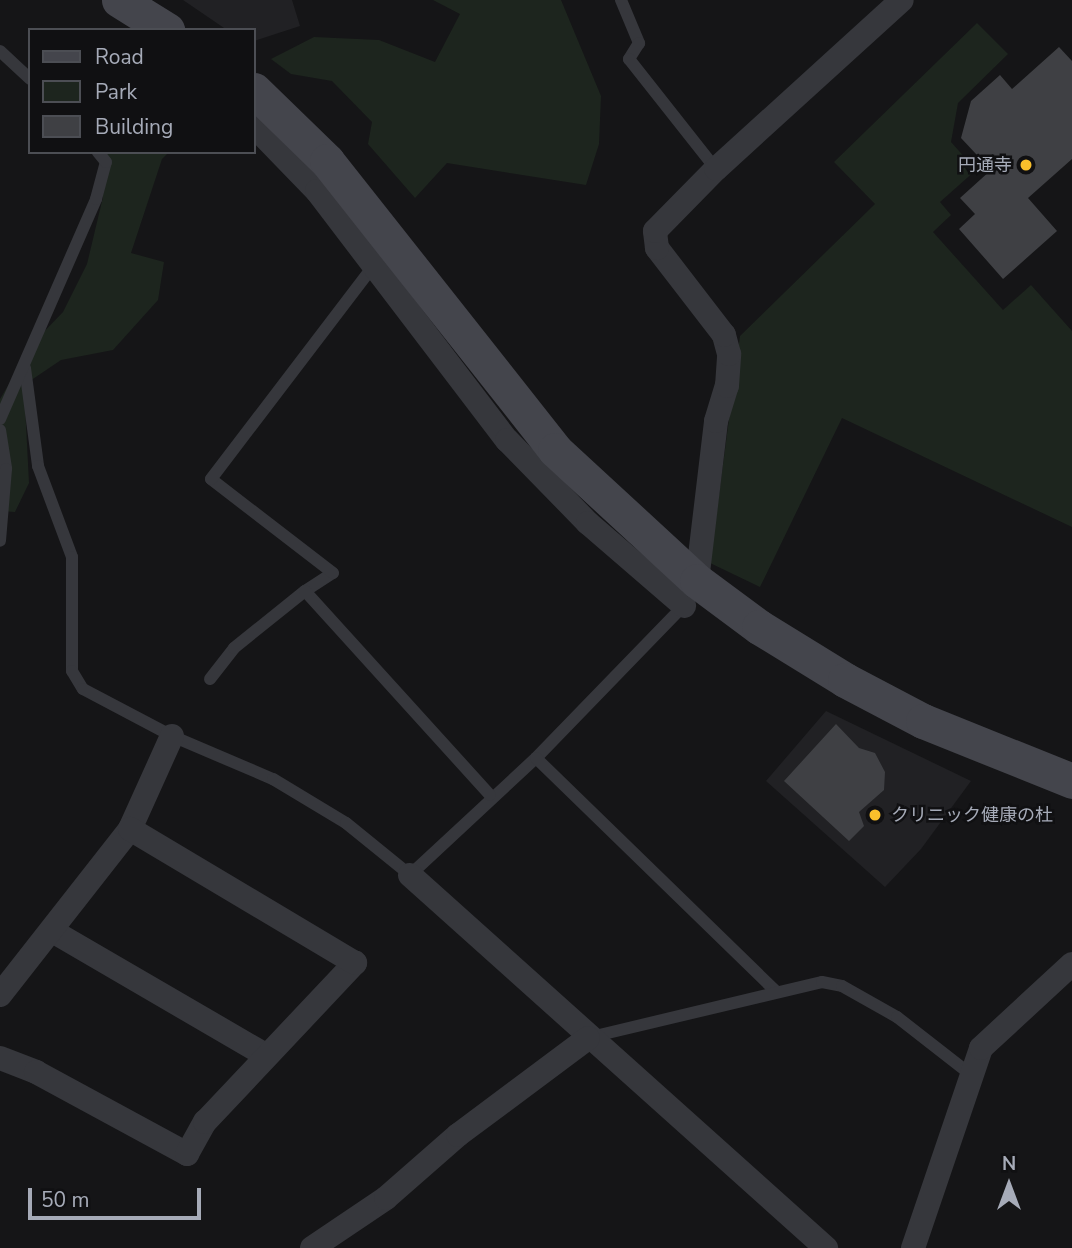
<!DOCTYPE html>
<meta charset="utf-8">
<style>
body{margin:0}
#map{position:relative;width:1072px;height:1248px;overflow:hidden;background:#151517;font-family:"Nunito Sans","Noto Sans JP",sans-serif}
div>[style]{position:absolute}
.built>*{inset:0;background:#212124}
.green>*{inset:0;background:#1d251e}
.building>*{inset:0;background:#3f4044}
.lane>*{height:12px;margin:-6px;padding:0 6px;transform-origin:6px;border-radius:6px;background:#36373c}
.street>*{height:24px;margin:-12px;padding:0 12px;transform-origin:12px;border-radius:12px;background:#36373c}
.secondary>*{height:35px;margin:-17.5px;padding:0 17.5px;transform-origin:17.5px;border-radius:17.5px;background:#44454c}
.dots>*{width:19px;height:19px;translate:-50% -50%;box-sizing:border-box;border:4px solid #101012;border-radius:50%}
span{translate:-50% -50%;white-space:nowrap;text-align:center;line-height:1.15;-webkit-text-stroke:5px #101012;paint-order:stroke}
.poi-label{font-size:18px;color:#a6abb8}
.right{translate:-100% -50%;text-align:right}
.left{translate:0 -50%;text-align:left}
.legend{position:absolute;left:28px;top:28px;width:228px;height:126px;box-sizing:border-box;background:#101012;border:2px solid #4c4e54;margin:0;padding:9px 12px;list-style:none;font-size:21px;color:#a6abb8}
.legend li{display:flex;align-items:center;gap:14px;height:35px}
.legend b{width:35px;border:2px solid #4c4e54}
.north{position:absolute;left:974px;top:1150px;width:70px;height:70px;-webkit-text-stroke:5px #101012;paint-order:stroke;rotate:0deg;font-size:19px;font-weight:700;line-height:28px;text-align:center;color:#a6abb8}
.north::after{content:'';display:block;margin:auto;width:24px;height:32px;background:#a6abb8;clip-path:polygon(50% 0,100% 100%,50% 72%,0 100%)}
.scale{position:absolute;left:28px;top:1188px;width:173px;height:32px;box-sizing:border-box;border:4px solid #a6abb8;border-top:0;padding-left:9px;font-size:21px;line-height:24px;white-space:nowrap;color:#a6abb8;-webkit-text-stroke:5px #101012;paint-order:stroke}
</style>
<div id="map">
<div class="built">
<i style="clip-path:polygon(183px 0,292px 0,300px 26px,254px 41px,254px 30px,227px 30px)"></i>
<i style="clip-path:polygon(826px 711px,971px 781px,921px 849px,885px 887px,766px 781px)"></i>
</div>
<div class="green">
<i style="clip-path:polygon(433px 0,561px 0,601px 96px,599px 144px,586px 185px,447px 163px,415px 198px,368px 144px,372px 122px,332px 81px,291px 74px,271px 59px,314px 37px,379px 40px,435px 62px,460px 14px)"></i>
<i style="clip-path:polygon(977px 23px,1008px 54px,958px 103px,951px 142px,976px 170px,940px 202px,951px 215px,933px 232px,1003px 310px,1031px 285px,1072px 331px,1072px 527px,842px 418px,760px 587px,710px 563px,740px 336px,875px 204px,834px 162px)"></i>
<i style="clip-path:polygon(98px 152px,169px 152px,162px 159px,131px 253px,164px 262px,158px 300px,113px 350px,61px 360px,24px 385px,29px 483px,15px 512px,0 511px,0 399px,34px 342px,63px 312px,87px 264px,103px 197px)"></i>
</div>
<div class="building">
<i style="clip-path:polygon(1059px 47px,1072px 61px,1072px 159px,1028px 198px,1057px 231px,1003px 279px,959px 229px,975px 214px,960px 198px,991px 170px,961px 138px,971px 101px,1000px 75px,1012px 89px)"></i>
<i style="clip-path:polygon(836px 724px,859px 748px,875px 753px,885px 772px,884px 790px,859px 812px,864px 826px,849px 841px,784px 781px)"></i>
</div>
<div class="lane">
<i style="left:621px;top:0;width:47px;rotate:67.3deg"></i>
<i style="left:639px;top:43px;width:19px;rotate:122deg"></i>
<i style="left:629px;top:59px;width:140px;rotate:51.7deg"></i>
<i style="left:0;top:51px;width:41px;rotate:43deg"></i>
<i style="left:25px;top:368px;width:99px;rotate:82.4deg"></i>
<i style="left:38px;top:466px;width:97px;rotate:69.5deg"></i>
<i style="left:72px;top:557px;width:114px;rotate:90deg"></i>
<i style="left:72px;top:671px;width:21px;rotate:59deg"></i>
<i style="left:83px;top:689px;width:101px;rotate:27.8deg"></i>
<i style="left:172px;top:736px;width:110px;rotate:23.1deg"></i>
<i style="left:273px;top:779px;width:85px;rotate:31.1deg"></i>
<i style="left:346px;top:823px;width:82px;rotate:39.1deg"></i>
<i style="left:410px;top:875px;width:172px;rotate:-42.9deg"></i>
<i style="left:536px;top:758px;width:216px;rotate:-45.9deg"></i>
<i style="left:0;top:419px;width:240px;rotate:-66.4deg"></i>
<i style="left:96px;top:199px;width:38px;rotate:-75deg"></i>
<i style="left:106px;top:162px;width:13px;rotate:-129deg"></i>
<i style="left:0;top:430px;width:39px;rotate:81deg"></i>
<i style="left:6px;top:469px;width:72px;rotate:94.8deg"></i>
<i style="left:305px;top:591px;width:33px;rotate:-33deg"></i>
<i style="left:333px;top:573px;width:154px;rotate:-142.4deg"></i>
<i style="left:211px;top:479px;width:269px;rotate:-52.7deg"></i>
<i style="left:210px;top:679px;width:39px;rotate:-52deg"></i>
<i style="left:234px;top:648px;width:91px;rotate:-38.8deg"></i>
<i style="left:305px;top:591px;width:275px;rotate:47.8deg"></i>
<i style="left:536px;top:758px;width:334px;rotate:44.2deg"></i>
<i style="left:591px;top:1037px;width:237px;rotate:-13.4deg"></i>
<i style="left:822px;top:982px;width:20px;rotate:11deg"></i>
<i style="left:842px;top:986px;width:63px;rotate:29.4deg"></i>
<i style="left:897px;top:1017px;width:91px;rotate:37.9deg"></i>
</div>
<div class="street">
<i style="left:254px;top:126px;width:91px;rotate:45.9deg"></i>
<i style="left:317px;top:191px;width:313px;rotate:52.7deg"></i>
<i style="left:507px;top:440px;width:116px;rotate:45.7deg"></i>
<i style="left:588px;top:523px;width:127px;rotate:40.8deg"></i>
<i style="left:697px;top:581px;width:161px;rotate:-83.2deg"></i>
<i style="left:716px;top:421px;width:37px;rotate:-73deg"></i>
<i style="left:727px;top:386px;width:32px;rotate:-86deg"></i>
<i style="left:729px;top:354px;width:20px;rotate:-105deg"></i>
<i style="left:724px;top:335px;width:110px;rotate:-127.6deg"></i>
<i style="left:657px;top:248px;width:17px;rotate:-97deg"></i>
<i style="left:655px;top:231px;width:87px;rotate:-45.5deg"></i>
<i style="left:716px;top:169px;width:251px;rotate:-42.3deg"></i>
<i style="left:410px;top:875px;width:559px;rotate:41.88deg"></i>
<i style="left:54px;top:932px;width:246px;rotate:30.2deg"></i>
<i style="left:0;top:995px;width:211px;rotate:-51.9deg"></i>
<i style="left:130px;top:829px;width:102px;rotate:-65.7deg"></i>
<i style="left:0;top:1058px;width:39px;rotate:21deg"></i>
<i style="left:36px;top:1072px;width:172px;rotate:28.5deg"></i>
<i style="left:187px;top:1154px;width:37px;rotate:-61deg"></i>
<i style="left:205px;top:1122px;width:219px;rotate:-46.7deg"></i>
<i style="left:355px;top:963px;width:262px;rotate:-149.2deg"></i>
<i style="left:312px;top:1248px;width:89px;rotate:-34deg"></i>
<i style="left:386px;top:1198px;width:96px;rotate:-41.2deg"></i>
<i style="left:458px;top:1135px;width:162px;rotate:-36.7deg"></i>
<i style="left:913px;top:1248px;width:211px;rotate:-71.2deg"></i>
<i style="left:981px;top:1048px;width:124px;rotate:-42.7deg"></i>
</div>
<div class="secondary">
<i style="left:119px;top:0;width:57px;rotate:32deg"></i>
<i style="left:254px;top:90px;width:102px;rotate:44.2deg"></i>
<i style="left:327px;top:161px;width:368px;rotate:51.7deg"></i>
<i style="left:555px;top:450px;width:193px;rotate:42.7deg"></i>
<i style="left:697px;top:581px;width:77px;rotate:36.6deg"></i>
<i style="left:759px;top:627px;width:101px;rotate:31.6deg"></i>
<i style="left:845px;top:680px;width:88px;rotate:27.7deg"></i>
<i style="left:923px;top:721px;width:161px;rotate:21.9deg"></i>
</div>
<div class="dots">
<i style="left:1026px;top:165px;background:#f9bf2b"></i>
<i style="left:875px;top:815px;background:#f9bf2b"></i>
</div>
<div class="poi-label">
<span class="right" style="left:1012px;top:165px">円通寺</span>
<span class="left" style="left:891px;top:815px">クリニック健康の杜</span>
</div>
<ul class="legend">
<li><b style="height:9px;background:#44454c"></b>Road</li>
<li><b style="height:19px;background:#1d251e"></b>Park</li>
<li><b style="height:19px;background:#3f4044"></b>Building</li>
</ul>
<div class="north">N</div>
<div class="scale">50 m</div>
</div>
